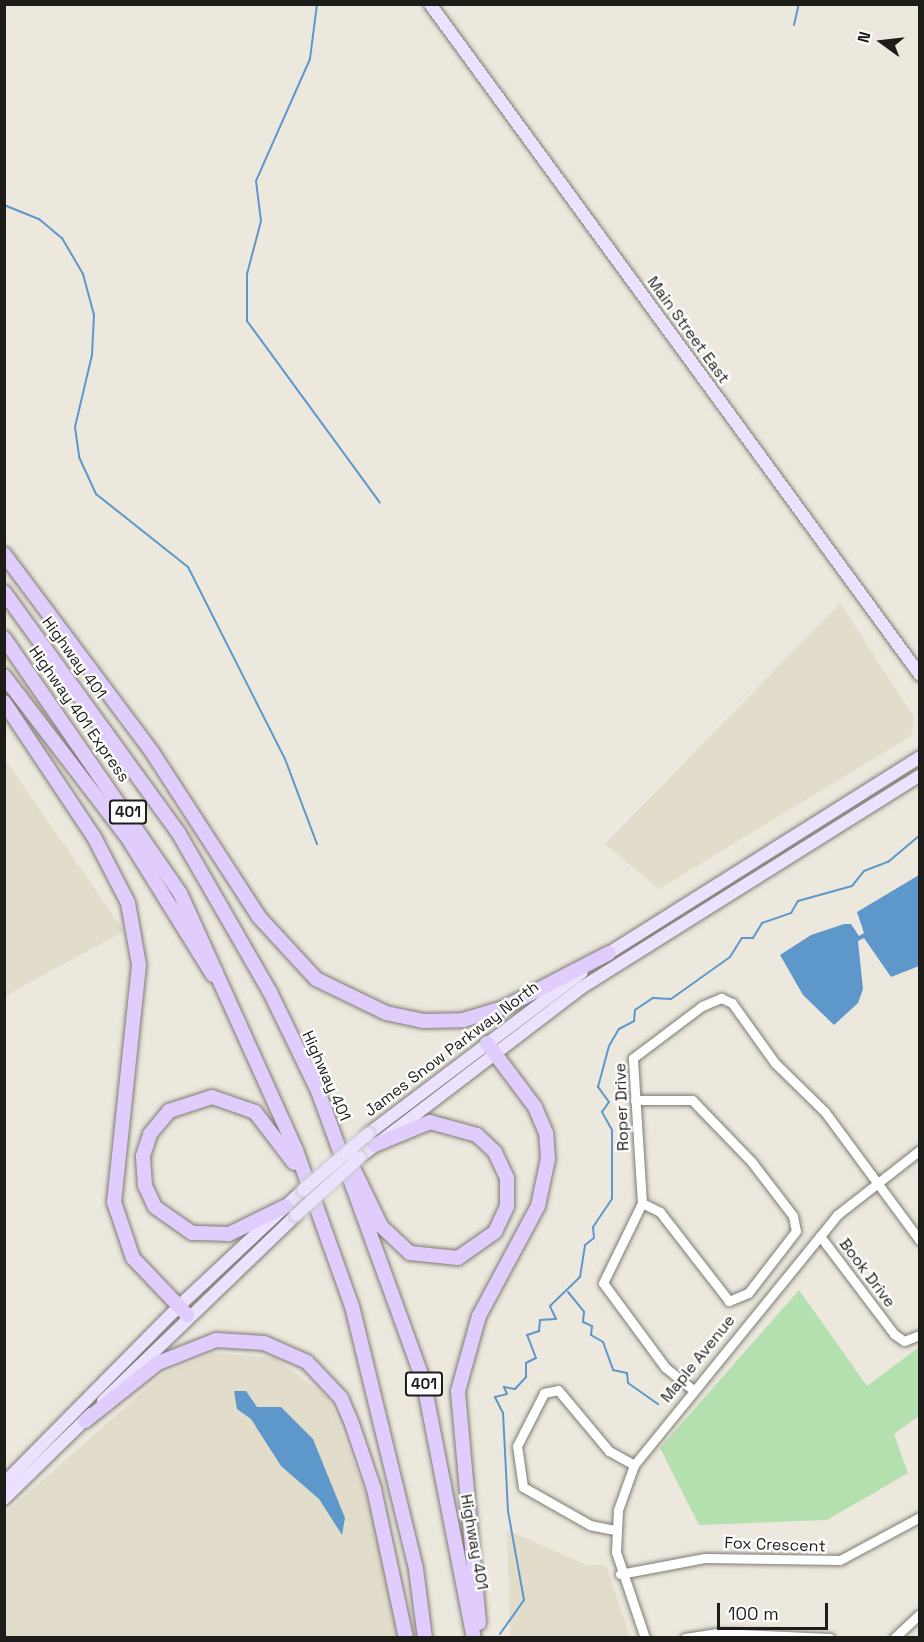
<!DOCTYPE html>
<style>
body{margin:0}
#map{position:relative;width:924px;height:1642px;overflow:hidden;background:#ece8de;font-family:"Space Grotesk",sans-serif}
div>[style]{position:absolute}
.built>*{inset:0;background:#e2ddcb}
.green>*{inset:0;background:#b4e0b0}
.water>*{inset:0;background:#5e97ca}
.stream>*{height:2px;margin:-1px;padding:0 1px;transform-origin:1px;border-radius:1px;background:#5e97ca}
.roads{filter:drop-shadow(0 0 2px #7f7c73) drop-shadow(0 0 2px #7f7c73)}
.minor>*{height:9px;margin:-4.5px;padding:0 4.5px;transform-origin:4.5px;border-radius:4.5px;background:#fff}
.major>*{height:12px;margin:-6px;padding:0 6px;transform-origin:6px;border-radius:6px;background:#ece1fe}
.highway>*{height:14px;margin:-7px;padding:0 7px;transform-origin:7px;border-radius:7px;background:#e0cdfd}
.bridges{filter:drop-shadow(0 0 2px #c9c9c8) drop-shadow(0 0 2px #c9c9c8)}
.major-bridge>*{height:12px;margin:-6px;padding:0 6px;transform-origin:6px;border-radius:6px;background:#ece1fe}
span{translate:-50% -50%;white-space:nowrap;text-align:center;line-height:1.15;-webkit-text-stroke:4.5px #fff;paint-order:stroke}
.shield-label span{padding:2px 4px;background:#fff;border:2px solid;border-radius:4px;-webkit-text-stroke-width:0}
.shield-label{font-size:15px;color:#1d1c18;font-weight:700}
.street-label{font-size:16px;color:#1d1c18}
.frame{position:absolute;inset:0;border:6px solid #1d1c18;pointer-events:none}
.north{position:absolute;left:852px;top:12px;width:60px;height:60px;-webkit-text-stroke:4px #fff;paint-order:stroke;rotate:285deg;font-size:16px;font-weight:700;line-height:24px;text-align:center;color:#1d1c18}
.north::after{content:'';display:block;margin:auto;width:21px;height:27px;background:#1d1c18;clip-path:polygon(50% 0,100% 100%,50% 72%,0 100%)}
.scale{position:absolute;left:717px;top:1603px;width:111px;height:27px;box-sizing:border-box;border:3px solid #1d1c18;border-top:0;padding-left:8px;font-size:18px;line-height:21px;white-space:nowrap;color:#1d1c18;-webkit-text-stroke:4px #fff;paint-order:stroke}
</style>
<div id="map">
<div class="built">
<i style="clip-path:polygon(840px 603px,914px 717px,911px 736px,659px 889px,605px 844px)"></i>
<i style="clip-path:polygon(4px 758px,124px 931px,5px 996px,4px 996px)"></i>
<i style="clip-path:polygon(214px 1353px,275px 1358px,329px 1399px,379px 1528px,399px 1637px,5px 1637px,4px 1514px,163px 1374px)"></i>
<i style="clip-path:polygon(507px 1530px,587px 1565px,606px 1565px,630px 1637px,510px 1637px)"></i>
</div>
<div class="green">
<i style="clip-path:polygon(799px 1290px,867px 1386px,919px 1347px,919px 1416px,894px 1434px,908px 1473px,827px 1520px,699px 1525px,660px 1448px)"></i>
</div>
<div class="water">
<i style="clip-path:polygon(919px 875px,919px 966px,891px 977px,864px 938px,858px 941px,863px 989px,858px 1003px,834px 1025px,803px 995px,780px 955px,811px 935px,844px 924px,851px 924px,859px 936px,864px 933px,857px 912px)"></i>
<i style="clip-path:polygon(234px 1391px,246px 1391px,257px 1407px,281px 1407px,313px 1439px,345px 1518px,342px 1535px,319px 1499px,281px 1466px,251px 1419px,237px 1409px)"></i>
</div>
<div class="stream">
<i style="left:317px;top:4px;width:55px;rotate:97.3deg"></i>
<i style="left:310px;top:59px;width:133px;rotate:113.9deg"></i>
<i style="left:256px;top:181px;width:40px;rotate:82.9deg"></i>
<i style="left:261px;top:221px;width:55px;rotate:104.8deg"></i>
<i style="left:247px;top:274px;width:47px;rotate:90deg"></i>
<i style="left:247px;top:321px;width:225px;rotate:53.8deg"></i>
<i style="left:794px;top:25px;width:22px;rotate:-77deg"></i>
<i style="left:4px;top:205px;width:38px;rotate:22deg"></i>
<i style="left:39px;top:219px;width:30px;rotate:40deg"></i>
<i style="left:62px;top:238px;width:42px;rotate:59.7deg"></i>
<i style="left:83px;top:274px;width:42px;rotate:75deg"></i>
<i style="left:94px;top:315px;width:40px;rotate:92.9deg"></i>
<i style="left:92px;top:355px;width:74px;rotate:103.3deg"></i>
<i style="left:75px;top:427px;width:30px;rotate:82deg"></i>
<i style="left:79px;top:457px;width:41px;rotate:65.3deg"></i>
<i style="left:96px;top:494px;width:117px;rotate:38.4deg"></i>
<i style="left:188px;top:567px;width:215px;rotate:63.2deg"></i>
<i style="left:285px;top:759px;width:91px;rotate:69.4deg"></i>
<i style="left:568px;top:1292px;width:26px;rotate:51deg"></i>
<i style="left:584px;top:1312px;width:10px;rotate:96deg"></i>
<i style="left:583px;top:1322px;width:10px;rotate:24deg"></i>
<i style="left:592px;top:1326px;width:9px;rotate:96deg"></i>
<i style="left:591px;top:1335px;width:14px;rotate:30deg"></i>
<i style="left:603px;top:1342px;width:30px;rotate:70deg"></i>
<i style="left:613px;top:1370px;width:14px;rotate:12deg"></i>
<i style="left:627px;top:1373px;width:10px;rotate:84deg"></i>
<i style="left:628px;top:1383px;width:37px;rotate:35deg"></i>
<i style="left:500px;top:1634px;width:42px;rotate:-54.8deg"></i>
<i style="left:524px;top:1600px;width:90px;rotate:-100.2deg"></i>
<i style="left:508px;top:1511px;width:98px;rotate:-92.9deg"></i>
<i style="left:503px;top:1413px;width:18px;rotate:-117deg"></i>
<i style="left:495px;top:1397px;width:12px;rotate:-14deg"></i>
<i style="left:507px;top:1394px;width:8px;rotate:-113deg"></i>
<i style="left:504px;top:1387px;width:11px;rotate:10deg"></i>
<i style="left:515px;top:1389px;width:16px;rotate:-47deg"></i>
<i style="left:526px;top:1377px;width:14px;rotate:-90deg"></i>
<i style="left:526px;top:1363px;width:11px;rotate:-27deg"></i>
<i style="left:536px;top:1358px;width:25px;rotate:-111deg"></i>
<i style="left:527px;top:1335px;width:13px;rotate:-18deg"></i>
<i style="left:539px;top:1331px;width:11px;rotate:-85deg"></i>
<i style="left:540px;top:1320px;width:16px;rotate:-4deg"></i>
<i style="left:556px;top:1319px;width:14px;rotate:-115deg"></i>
<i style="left:550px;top:1306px;width:42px;rotate:-44deg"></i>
<i style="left:580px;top:1277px;width:32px;rotate:-81deg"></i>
<i style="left:585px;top:1245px;width:11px;rotate:-38deg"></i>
<i style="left:594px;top:1238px;width:11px;rotate:-95deg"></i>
<i style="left:593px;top:1227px;width:34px;rotate:-56deg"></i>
<i style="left:612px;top:1199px;width:69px;rotate:-90deg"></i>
<i style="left:612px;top:1130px;width:21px;rotate:-119deg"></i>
<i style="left:602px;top:1112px;width:12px;rotate:-55deg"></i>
<i style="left:609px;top:1102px;width:19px;rotate:-126deg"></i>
<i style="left:598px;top:1087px;width:42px;rotate:-75deg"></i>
<i style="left:609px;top:1046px;width:20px;rotate:-60deg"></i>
<i style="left:619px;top:1029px;width:17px;rotate:-28deg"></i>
<i style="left:634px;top:1021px;width:11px;rotate:-85deg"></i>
<i style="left:635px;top:1010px;width:22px;rotate:-34deg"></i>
<i style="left:653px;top:998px;width:18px;rotate:3deg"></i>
<i style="left:671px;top:999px;width:72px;rotate:-35.4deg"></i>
<i style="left:730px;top:957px;width:22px;rotate:-58deg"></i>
<i style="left:742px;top:938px;width:11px"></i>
<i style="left:753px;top:938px;width:17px;rotate:-59deg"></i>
<i style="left:762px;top:923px;width:31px;rotate:-19deg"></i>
<i style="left:791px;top:913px;width:14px;rotate:-60deg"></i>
<i style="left:798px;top:901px;width:56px;rotate:-15.5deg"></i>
<i style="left:852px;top:886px;width:19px;rotate:-51deg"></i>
<i style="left:864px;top:871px;width:26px;rotate:-21deg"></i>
<i style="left:888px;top:862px;width:42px;rotate:-40.2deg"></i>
</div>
<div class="roads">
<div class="minor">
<i style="left:635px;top:1100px;width:57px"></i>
<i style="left:692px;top:1100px;width:85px;rotate:46deg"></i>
<i style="left:751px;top:1161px;width:69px;rotate:52.6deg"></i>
<i style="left:793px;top:1216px;width:15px;rotate:79deg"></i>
<i style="left:796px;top:1231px;width:78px;rotate:127.7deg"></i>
<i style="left:748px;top:1293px;width:21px;rotate:157deg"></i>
<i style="left:729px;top:1301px;width:113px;rotate:-127.8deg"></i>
<i style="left:660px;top:1212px;width:20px;rotate:-153deg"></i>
<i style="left:820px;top:1236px;width:123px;rotate:52.9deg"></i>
<i style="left:894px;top:1334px;width:12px;rotate:35deg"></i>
<i style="left:904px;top:1341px;width:17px;rotate:-21deg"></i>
<i style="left:692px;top:1389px;width:35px;rotate:-141deg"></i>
<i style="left:665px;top:1367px;width:104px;rotate:-126.4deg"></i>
<i style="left:603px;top:1283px;width:89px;rotate:-64deg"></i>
<i style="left:642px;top:1203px;width:145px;rotate:-93.6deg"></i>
<i style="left:633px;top:1058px;width:86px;rotate:-37deg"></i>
<i style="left:702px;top:1006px;width:21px;rotate:-23deg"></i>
<i style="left:721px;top:998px;width:12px;rotate:24deg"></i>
<i style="left:732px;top:1003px;width:74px;rotate:54.4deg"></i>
<i style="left:775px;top:1063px;width:70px;rotate:44.4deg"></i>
<i style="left:825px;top:1112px;width:160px;rotate:53.6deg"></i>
<i style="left:615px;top:1530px;width:25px;rotate:-169deg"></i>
<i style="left:590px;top:1525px;width:77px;rotate:-150.4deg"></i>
<i style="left:523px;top:1487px;width:41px;rotate:-98.3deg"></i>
<i style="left:517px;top:1446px;width:59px;rotate:-63deg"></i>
<i style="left:544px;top:1393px;width:14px;rotate:-12deg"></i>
<i style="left:558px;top:1390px;width:80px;rotate:50.1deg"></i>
<i style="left:609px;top:1451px;width:29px;rotate:29deg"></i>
<i style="left:620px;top:1574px;width:86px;rotate:-10.7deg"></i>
<i style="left:705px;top:1558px;width:135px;rotate:0.8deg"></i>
<i style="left:840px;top:1560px;width:91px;rotate:-28.3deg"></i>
<i style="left:645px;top:1638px;width:91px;rotate:-108.6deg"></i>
<i style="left:616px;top:1552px;width:42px;rotate:-87.3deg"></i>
<i style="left:618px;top:1510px;width:48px;rotate:-70.4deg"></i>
<i style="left:634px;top:1465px;width:322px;rotate:-50.9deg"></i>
<i style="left:837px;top:1215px;width:105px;rotate:-38.1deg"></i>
<i style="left:685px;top:1638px;width:33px;rotate:-9deg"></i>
<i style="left:718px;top:1633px;width:112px;rotate:2.6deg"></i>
<i style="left:894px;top:1638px;width:35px;rotate:-43deg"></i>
</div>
<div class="major">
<i style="left:430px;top:4px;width:831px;rotate:53.86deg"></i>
<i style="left:601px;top:958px;width:377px;rotate:-32.2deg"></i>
<i style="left:368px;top:1134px;width:268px;rotate:-37.1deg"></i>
<i style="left:360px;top:1157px;width:278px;rotate:-37.4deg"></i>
<i style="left:581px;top:988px;width:400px;rotate:-32.1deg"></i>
<i style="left:103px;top:1401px;width:268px;rotate:-43.9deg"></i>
<i style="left:4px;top:1483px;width:247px;rotate:-45.3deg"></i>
<i style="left:178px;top:1307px;width:171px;rotate:-43.1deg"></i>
<i style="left:4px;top:1499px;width:122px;rotate:-44.3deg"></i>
</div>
<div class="highway">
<i style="left:4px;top:554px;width:247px;rotate:53.2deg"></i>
<i style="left:152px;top:752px;width:197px;rotate:57deg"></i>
<i style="left:259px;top:917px;width:84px;rotate:47.4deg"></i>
<i style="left:316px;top:979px;width:78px;rotate:25.9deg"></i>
<i style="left:386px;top:1013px;width:39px;rotate:12deg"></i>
<i style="left:424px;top:1021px;width:39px;rotate:-1deg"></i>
<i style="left:463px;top:1020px;width:42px;rotate:-16.7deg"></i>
<i style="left:503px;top:1008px;width:119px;rotate:-27.4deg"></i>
<i style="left:4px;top:592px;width:296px;rotate:54.1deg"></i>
<i style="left:178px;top:832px;width:185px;rotate:60.1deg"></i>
<i style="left:270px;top:992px;width:110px;rotate:64.1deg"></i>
<i style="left:318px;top:1091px;width:307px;rotate:70deg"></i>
<i style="left:423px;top:1379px;width:264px;rotate:78.9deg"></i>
<i style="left:4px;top:638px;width:310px;rotate:55.4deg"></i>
<i style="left:180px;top:893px;width:282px;rotate:65.7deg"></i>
<i style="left:296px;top:1150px;width:166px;rotate:70.3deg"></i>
<i style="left:352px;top:1306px;width:271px;rotate:76.3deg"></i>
<i style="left:416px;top:1569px;width:70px;rotate:82.6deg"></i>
<i style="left:4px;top:676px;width:204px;rotate:52.6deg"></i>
<i style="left:128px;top:838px;width:161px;rotate:58.2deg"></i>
<i style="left:4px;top:702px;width:162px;rotate:56.3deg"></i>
<i style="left:94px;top:837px;width:74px;rotate:62.7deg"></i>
<i style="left:128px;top:903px;width:63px;rotate:79.9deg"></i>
<i style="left:139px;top:965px;width:238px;rotate:96deg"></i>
<i style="left:114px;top:1202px;width:59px;rotate:71.3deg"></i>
<i style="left:133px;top:1258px;width:79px;rotate:46.5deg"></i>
<i style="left:353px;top:1168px;width:64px;rotate:64.2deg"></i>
<i style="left:381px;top:1226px;width:40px;rotate:43deg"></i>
<i style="left:410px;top:1253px;width:48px;rotate:5.9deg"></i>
<i style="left:458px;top:1258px;width:45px;rotate:-35.1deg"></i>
<i style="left:495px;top:1232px;width:29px;rotate:-65deg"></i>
<i style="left:507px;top:1206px;width:28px;rotate:-90deg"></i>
<i style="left:507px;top:1178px;width:29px;rotate:-115deg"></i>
<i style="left:495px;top:1152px;width:25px;rotate:-137deg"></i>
<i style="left:477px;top:1135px;width:49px;rotate:-164.5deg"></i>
<i style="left:430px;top:1122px;width:60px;rotate:157.3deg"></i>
<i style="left:286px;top:1206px;width:64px;rotate:153.8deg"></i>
<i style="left:229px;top:1234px;width:37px;rotate:-178deg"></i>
<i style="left:192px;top:1233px;width:45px;rotate:-144.9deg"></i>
<i style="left:155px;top:1207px;width:23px;rotate:-115deg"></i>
<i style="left:145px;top:1186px;width:30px;rotate:-94deg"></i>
<i style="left:143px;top:1156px;width:23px;rotate:-72deg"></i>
<i style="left:150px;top:1134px;width:30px;rotate:-50deg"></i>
<i style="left:169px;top:1111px;width:45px;rotate:-18deg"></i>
<i style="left:212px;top:1097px;width:46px;rotate:19.2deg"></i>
<i style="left:255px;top:1112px;width:64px;rotate:52.6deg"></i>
<i style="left:85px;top:1421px;width:93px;rotate:-38.5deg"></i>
<i style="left:158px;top:1363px;width:62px;rotate:-21.6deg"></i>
<i style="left:216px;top:1340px;width:48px;rotate:3.6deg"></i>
<i style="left:264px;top:1343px;width:47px;rotate:23.8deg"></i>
<i style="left:307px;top:1362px;width:50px;rotate:46.6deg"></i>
<i style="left:341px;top:1398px;width:28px;rotate:67deg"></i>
<i style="left:352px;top:1424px;width:69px;rotate:71.3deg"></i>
<i style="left:374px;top:1489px;width:152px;rotate:77.9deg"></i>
<i style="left:479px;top:1623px;width:233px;rotate:-95.2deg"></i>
<i style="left:458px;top:1391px;width:78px;rotate:-74.4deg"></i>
<i style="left:479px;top:1316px;width:125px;rotate:-61.8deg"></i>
<i style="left:538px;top:1206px;width:48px;rotate:-78deg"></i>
<i style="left:548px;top:1159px;width:26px;rotate:-94deg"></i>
<i style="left:546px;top:1133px;width:28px;rotate:-113deg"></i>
<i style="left:535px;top:1107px;width:80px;rotate:-126.9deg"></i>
</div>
</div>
<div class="bridges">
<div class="major-bridge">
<i style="left:303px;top:1190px;width:86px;rotate:-40.7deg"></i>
<i style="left:296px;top:1215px;width:86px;rotate:-42.2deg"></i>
</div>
</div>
<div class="shield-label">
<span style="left:128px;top:812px">401</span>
<span style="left:424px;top:1384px">401</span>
</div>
<div class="street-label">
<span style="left:688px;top:330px;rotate:54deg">Main Street East</span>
<span style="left:74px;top:658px;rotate:54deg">Highway 401</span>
<span style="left:79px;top:714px;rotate:55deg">Highway 401 Express</span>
<span style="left:452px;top:1049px;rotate:-37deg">James Snow Parkway North</span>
<span style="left:326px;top:1076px;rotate:66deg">Highway 401</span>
<span style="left:622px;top:1107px;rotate:-92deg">Roper Drive</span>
<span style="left:867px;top:1273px;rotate:53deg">Book Drive</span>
<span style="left:698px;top:1359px;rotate:-51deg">Maple Avenue</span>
<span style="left:474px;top:1542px;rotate:80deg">Highway 401</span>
<span style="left:775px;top:1545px;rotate:2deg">Fox Crescent</span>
</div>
<div class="frame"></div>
<div class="north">N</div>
<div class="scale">100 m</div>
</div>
